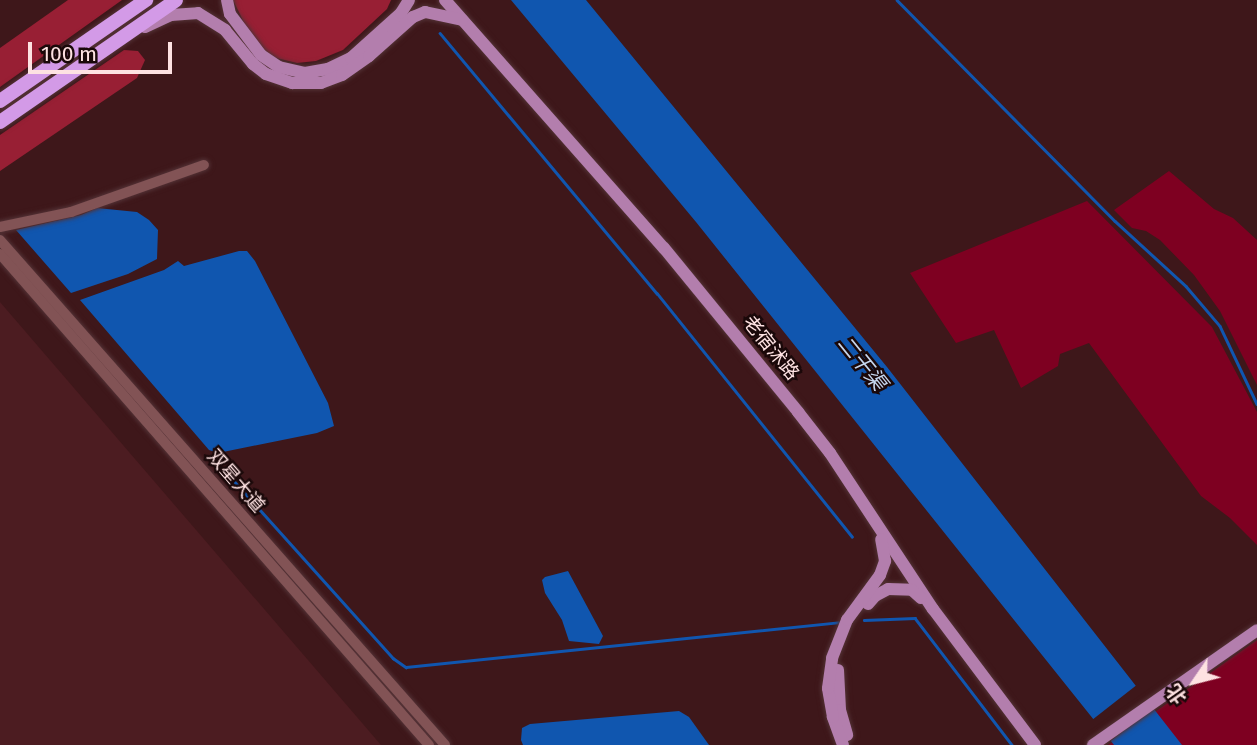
<!DOCTYPE html>
<meta charset="utf-8">
<style>
body{margin:0}
#map{position:relative;width:1257px;height:745px;overflow:hidden;background:#3e171a;font-family:"Fira Sans","Noto Sans SC",sans-serif}
div>[style]{position:absolute}
.built>*{inset:0;background:#4c1c21}
.green>*{inset:0;background:#7e0021}
.forest>*{inset:0;background:#981f34}
.water>*{inset:0;background:#1056af}
.pier>*{inset:0;background:#3e171a;transform-origin:0 0}
.stream>*{height:2.5px;margin:-1.25px;padding:0 1.25px;transform-origin:1.25px;border-radius:1.25px;background:#1056af}
.roads{filter:drop-shadow(0 0 2px #533236) drop-shadow(0 0 2px #533236)}
.minor>*{height:10px;margin:-5px;padding:0 5px;transform-origin:5px;border-radius:5px;background:#825355}
.major>*{height:12px;margin:-6px;padding:0 6px;transform-origin:6px;border-radius:6px;background:#b37ead}
.highway>*{height:14px;margin:-7px;padding:0 7px;transform-origin:7px;border-radius:7px;background:#d39ae7}
span{translate:-50% -50%;white-space:nowrap;text-align:center;line-height:1.15;-webkit-text-stroke:5px #1a0809;paint-order:stroke}
.street-label{font-size:19px;color:#fee2e2}
.water-label{font-size:21px;color:#c6d6ee;font-style:italic}
.north{position:absolute;left:1159px;top:647px;width:70px;height:70px;-webkit-text-stroke:5px #1a0809;paint-order:stroke;rotate:235deg;font-size:19px;font-weight:700;line-height:28px;text-align:center;color:#fee2e2}
.north::after{content:'';display:block;margin:auto;width:24px;height:32px;background:#fee2e2;clip-path:polygon(50% 0,100% 100%,50% 72%,0 100%)}
.scale{position:absolute;left:28px;top:42px;width:144px;height:32px;box-sizing:border-box;border:4px solid #fee2e2;border-top:0;padding-left:9px;font-size:21px;line-height:24px;white-space:nowrap;color:#fee2e2;-webkit-text-stroke:5px #1a0809;paint-order:stroke}
</style>
<div id="map">
<div class="built">
<i style="clip-path:polygon(0 302px,381px 745px,0 745px)"></i>
</div>
<div class="green">
<i style="clip-path:polygon(1169px 171px,1214px 209px,1233px 218px,1257px 240px,1257px 385px,1220px 311px,1194px 275px,1160px 240px,1146px 231px,1132px 228px,1114px 210px)"></i>
<i style="clip-path:polygon(1087px 201px,1212px 327px,1257px 412px,1257px 545px,1230px 518px,1201px 496px,1089px 343px,1060px 354px,1058px 366px,1021px 388px,994px 330px,956px 343px,910px 273px)"></i>
<i style="clip-path:polygon(1257px 640px,1257px 745px,1108px 745px)"></i>
</div>
<div class="forest">
<i style="clip-path:polygon(68px 0,122px 0,0 87px,0 48px)"></i>
<i style="clip-path:polygon(233px 0,391px 0,387px 9px,343px 50px,316px 61px,297px 63px,272px 57px,251px 37px)"></i>
<i style="clip-path:polygon(124px 50px,138px 51px,145px 60px,137px 78px,0 171px,0 135px)"></i>
</div>
<div class="water">
<i style="clip-path:polygon(511px 0,586px 0,887px 367px,1182px 745px,1114px 745px,696px 222px)"></i>
<i style="clip-path:polygon(97px 208px,137px 212px,149px 220px,158px 230px,157px 259px,128px 274px,71px 293px,16px 230px,81px 215px)"></i>
<i style="clip-path:polygon(239px 251px,247px 251px,255px 261px,328px 403px,334px 426px,317px 433px,218px 453px,209px 450px,80px 300px,164px 270px,178px 261px,184px 266px)"></i>
<i style="clip-path:polygon(568px 571px,603px 636px,599px 644px,569px 641px,562px 620px,545px 593px,542px 580px,545px 577px)"></i>
<i style="clip-path:polygon(679px 711px,689px 717px,709px 745px,523px 745px,521px 740px,522px 728px,530px 724px)"></i>
</div>
<div class="pier">
<i style="left:1138px;top:684px;width:28px;height:60px;rotate:52deg"></i>
</div>
<div class="stream">
<i style="left:897px;top:0;width:310px;rotate:45.4deg"></i>
<i style="left:1115px;top:221px;width:96px;rotate:42.5deg"></i>
<i style="left:1186px;top:286px;width:52px;rotate:49.6deg"></i>
<i style="left:1220px;top:326px;width:86px;rotate:64.6deg"></i>
<i style="left:440px;top:33px;width:339px;rotate:50.2deg"></i>
<i style="left:657px;top:293px;width:312px;rotate:51.3deg"></i>
<i style="left:227px;top:473px;width:249px;rotate:48.1deg"></i>
<i style="left:393px;top:658px;width:16px;rotate:35deg"></i>
<i style="left:406px;top:667px;width:436px;rotate:-5.9deg"></i>
<i style="left:864px;top:620px;width:51px;rotate:-2.2deg"></i>
<i style="left:915px;top:618px;width:160px;rotate:52.6deg"></i>
</div>
<div class="roads">
<div class="minor">
<i style="left:0;top:227px;width:73px;rotate:-11.9deg"></i>
<i style="left:71px;top:212px;width:141px;rotate:-19.5deg"></i>
<i style="left:0;top:240px;width:673px;rotate:48.61deg"></i>
<i style="left:0;top:254px;width:652px;rotate:48.86deg"></i>
</div>
<div class="major">
<i style="left:227px;top:0;width:14px;rotate:78deg"></i>
<i style="left:230px;top:14px;width:51px;rotate:52.9deg"></i>
<i style="left:261px;top:55px;width:22px;rotate:34deg"></i>
<i style="left:279px;top:67px;width:27px;rotate:13deg"></i>
<i style="left:305px;top:73px;width:23px;rotate:-10deg"></i>
<i style="left:328px;top:69px;width:25px;rotate:-26deg"></i>
<i style="left:351px;top:58px;width:67px;rotate:-42deg"></i>
<i style="left:401px;top:13px;width:15px;rotate:-58deg"></i>
<i style="left:445px;top:0;width:331px;rotate:48.6deg"></i>
<i style="left:664px;top:248px;width:212px;rotate:50.7deg"></i>
<i style="left:798px;top:412px;width:52px;rotate:52deg"></i>
<i style="left:830px;top:453px;width:187px;rotate:56.6deg"></i>
<i style="left:933px;top:609px;width:170px;rotate:53.1deg"></i>
<i style="left:145px;top:27px;width:29px;rotate:-25deg"></i>
<i style="left:171px;top:15px;width:27px;rotate:-4deg"></i>
<i style="left:198px;top:13px;width:32px;rotate:32deg"></i>
<i style="left:225px;top:30px;width:44px;rotate:50.5deg"></i>
<i style="left:253px;top:64px;width:16px;rotate:38deg"></i>
<i style="left:266px;top:74px;width:28px;rotate:19deg"></i>
<i style="left:292px;top:83px;width:29px"></i>
<i style="left:321px;top:83px;width:22px;rotate:-21deg"></i>
<i style="left:342px;top:75px;width:33px;rotate:-35deg"></i>
<i style="left:369px;top:56px;width:59px;rotate:-41.6deg"></i>
<i style="left:413px;top:17px;width:13px;rotate:-23deg"></i>
<i style="left:425px;top:12px;width:38px;rotate:12deg"></i>
<i style="left:868px;top:604px;width:11px;rotate:-49deg"></i>
<i style="left:875px;top:596px;width:15px;rotate:-28deg"></i>
<i style="left:888px;top:589px;width:24px;rotate:2deg"></i>
<i style="left:912px;top:590px;width:12px;rotate:42deg"></i>
<i style="left:838px;top:670px;width:40px;rotate:87.1deg"></i>
<i style="left:840px;top:710px;width:26px;rotate:74deg"></i>
<i style="left:843px;top:745px;width:30px;rotate:-110deg"></i>
<i style="left:833px;top:717px;width:29px;rotate:-100deg"></i>
<i style="left:828px;top:688px;width:30px;rotate:-82deg"></i>
<i style="left:832px;top:658px;width:41px;rotate:-68.5deg"></i>
<i style="left:847px;top:620px;width:56px;rotate:-53.7deg"></i>
<i style="left:880px;top:575px;width:15px;rotate:-70deg"></i>
<i style="left:885px;top:561px;width:22px;rotate:-100deg"></i>
<i style="left:1093px;top:745px;width:200px;rotate:-35deg"></i>
</div>
<div class="highway">
<i style="left:0;top:101px;width:178px;rotate:-34.7deg"></i>
<i style="left:0;top:122px;width:214px;rotate:-34.7deg"></i>
</div>
</div>
<div class="street-label">
<span style="left:771px;top:348px;rotate:51deg">老宿沭路</span>
<span style="left:236px;top:481px;rotate:49deg">双星大道</span>
</div>
<div class="water-label">
<span style="left:862px;top:363px;rotate:51deg">二干渠</span>
</div>
<div class="north">北</div>
<div class="scale">100 m</div>
</div>
